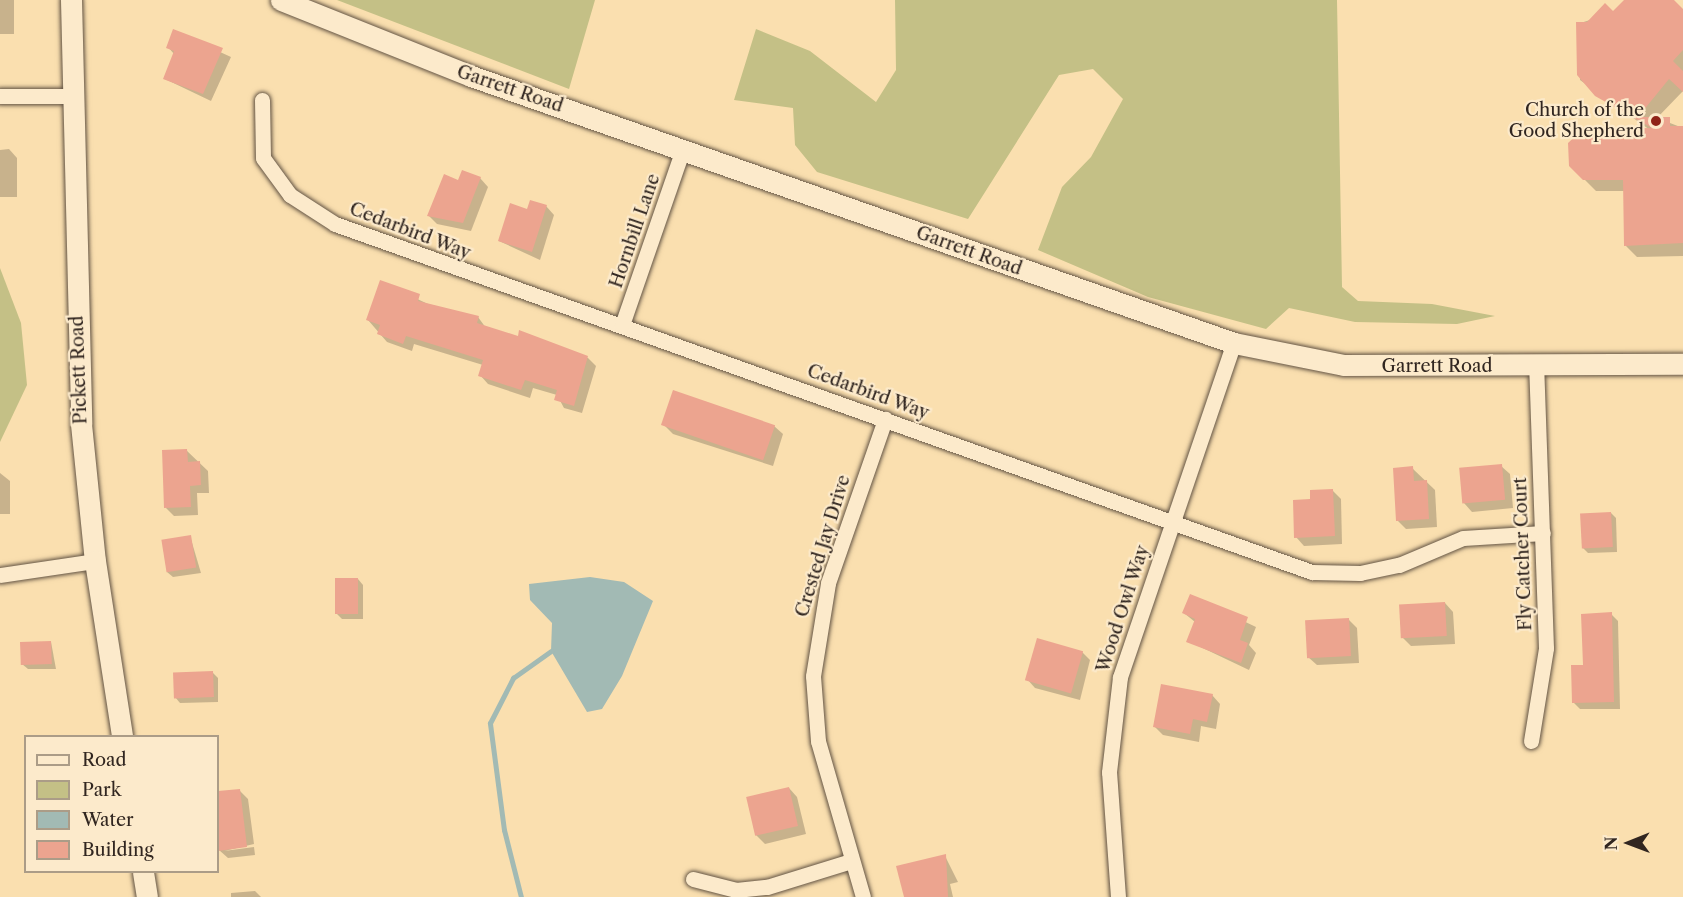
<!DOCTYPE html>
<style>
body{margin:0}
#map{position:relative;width:1683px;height:897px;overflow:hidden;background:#fadfaf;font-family:"Libre Caslon Text",serif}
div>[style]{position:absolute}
.green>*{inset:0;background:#c4c086}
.water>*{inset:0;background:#a2bab4}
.shadow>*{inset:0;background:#0003;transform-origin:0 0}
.stream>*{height:5px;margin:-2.5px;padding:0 2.5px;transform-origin:2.5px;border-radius:2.5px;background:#a2bab4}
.building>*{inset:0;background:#eca48f;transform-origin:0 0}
.roads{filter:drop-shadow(0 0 2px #635444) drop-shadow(0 0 2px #635444)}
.street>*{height:15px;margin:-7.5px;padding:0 7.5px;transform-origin:7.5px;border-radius:7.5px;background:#fceacb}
.secondary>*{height:21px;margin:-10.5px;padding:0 10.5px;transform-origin:10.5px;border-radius:10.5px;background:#fceacb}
.dots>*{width:16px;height:16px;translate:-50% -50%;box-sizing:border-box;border:3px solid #fceacb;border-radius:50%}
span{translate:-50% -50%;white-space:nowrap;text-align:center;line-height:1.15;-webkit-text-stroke:4.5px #fceacb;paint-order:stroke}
.street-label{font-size:18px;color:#312620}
.poi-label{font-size:18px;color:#312620}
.right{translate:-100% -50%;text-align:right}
.legend{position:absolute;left:24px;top:735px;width:195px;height:138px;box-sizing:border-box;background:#fceacb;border:2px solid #ab9c87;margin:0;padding:8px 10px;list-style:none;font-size:18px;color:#312620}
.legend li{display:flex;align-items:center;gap:12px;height:30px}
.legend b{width:30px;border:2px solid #ab9c87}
.north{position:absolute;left:1599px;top:813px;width:60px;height:60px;-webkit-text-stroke:4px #fceacb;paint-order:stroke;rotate:269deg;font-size:16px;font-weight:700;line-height:24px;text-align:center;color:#312620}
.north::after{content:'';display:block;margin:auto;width:21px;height:27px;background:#312620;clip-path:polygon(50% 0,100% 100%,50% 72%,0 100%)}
</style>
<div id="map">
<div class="green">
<i style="clip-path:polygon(337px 0,595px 0,569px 89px)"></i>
<i style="clip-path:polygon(895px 0,1337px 0,1342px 287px,1358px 301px,1432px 304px,1495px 316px,1457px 324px,1355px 322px,1289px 308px,1266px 329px,1148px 297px,1038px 250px,1062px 187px,1091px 157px,1123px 99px,1093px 69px,1059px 75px,968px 219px,817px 172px,795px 145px,793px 108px,734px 100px,756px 29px,810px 51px,876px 102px,896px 70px)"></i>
<i style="clip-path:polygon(0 268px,21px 323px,27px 385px,0 442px)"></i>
</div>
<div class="water">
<i style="clip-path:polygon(590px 577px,624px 582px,653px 601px,622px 676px,602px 709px,587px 712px,551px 651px,552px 623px,530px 600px,529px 584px)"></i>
</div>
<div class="shadow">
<i style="left:0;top:0;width:14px;height:34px"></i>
<i style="clip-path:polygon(1626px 0,1672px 0,1683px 11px,1683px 91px,1657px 118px,1683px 128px,1683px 256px,1637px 257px,1626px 246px,1625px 191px,1596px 191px,1571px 166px,1650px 130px,1580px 80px,1577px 24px,1613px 13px)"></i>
<i style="clip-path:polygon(174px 31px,231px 57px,211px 101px,165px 79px,174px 54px,168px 47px)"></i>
<i style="clip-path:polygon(9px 149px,17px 158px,17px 197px,0 197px,0 150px)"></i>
<i style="clip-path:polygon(480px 178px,488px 187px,471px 231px,437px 224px,429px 216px,459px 182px)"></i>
<i style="clip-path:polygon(546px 206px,554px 215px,540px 260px,499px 241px)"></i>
<i style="clip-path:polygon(381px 282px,428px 304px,478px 317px,486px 328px,519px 338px,520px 332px,588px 358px,596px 366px,582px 413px,564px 408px,557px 395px,533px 388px,530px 398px,488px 384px,480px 375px,483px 365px,414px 344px,412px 351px,387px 342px,368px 320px)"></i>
<i style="clip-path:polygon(665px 426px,774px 426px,783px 434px,773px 466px,673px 434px)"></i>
<i style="clip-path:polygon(186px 450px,208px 471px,209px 493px,197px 493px,198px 515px,174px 516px,166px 508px)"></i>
<i style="clip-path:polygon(1501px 466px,1510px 474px,1513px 508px,1472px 512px,1464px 503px)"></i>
<i style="clip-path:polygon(1412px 468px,1435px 490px,1437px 527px,1406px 529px,1398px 521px)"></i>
<i style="clip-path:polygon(0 473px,10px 481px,10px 514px,0 514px)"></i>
<i style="clip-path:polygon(1332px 490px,1341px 499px,1342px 544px,1304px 546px,1296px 537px)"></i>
<i style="clip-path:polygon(1611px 513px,1616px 518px,1617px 552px,1588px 553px,1582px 547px)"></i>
<i style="clip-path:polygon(190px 536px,201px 573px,173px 577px,167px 572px)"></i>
<i style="clip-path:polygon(358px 579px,363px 585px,363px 619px,342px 619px,337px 614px)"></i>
<i style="clip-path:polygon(1191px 596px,1256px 627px,1249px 645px,1256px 653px,1249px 670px,1188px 641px,1195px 622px,1184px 613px)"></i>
<i style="clip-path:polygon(1445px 603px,1453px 612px,1455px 644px,1411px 646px,1402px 637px)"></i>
<i style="clip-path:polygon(1611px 614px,1618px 621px,1620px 709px,1580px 709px,1573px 702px,1585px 666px)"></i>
<i style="clip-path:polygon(1349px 620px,1357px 628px,1359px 663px,1317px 665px,1308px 657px)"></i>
<i style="clip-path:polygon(51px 642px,56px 669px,28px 669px,22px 664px)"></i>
<i style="clip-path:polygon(1082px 652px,1090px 660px,1080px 700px,1035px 688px,1027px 679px)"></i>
<i style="clip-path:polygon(212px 672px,218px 678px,218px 702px,180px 703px,175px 697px)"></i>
<i style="clip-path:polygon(1212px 695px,1220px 704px,1216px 729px,1201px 726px,1199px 742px,1163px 735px,1154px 726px)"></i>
<i style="clip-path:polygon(789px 788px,797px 797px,806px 834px,765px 844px,756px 835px)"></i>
<i style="clip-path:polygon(239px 790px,248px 799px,254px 844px,224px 851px,254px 847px,255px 855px,228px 858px,219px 850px,218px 793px)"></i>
<i style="clip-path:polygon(945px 856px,958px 882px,950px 884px,953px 897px,905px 897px)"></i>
<i style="clip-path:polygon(255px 891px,261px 897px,231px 897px,231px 893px)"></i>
</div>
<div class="stream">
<i style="left:521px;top:897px;width:69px;rotate:-104.2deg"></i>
<i style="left:504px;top:830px;width:108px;rotate:-97.5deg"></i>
<i style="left:490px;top:723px;width:51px;rotate:-62.9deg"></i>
<i style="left:513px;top:678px;width:47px;rotate:-35.4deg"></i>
</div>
<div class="building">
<i style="clip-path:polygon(1624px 0,1674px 0,1683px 9px,1683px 50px,1673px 61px,1683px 71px,1683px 92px,1669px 79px,1638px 117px,1670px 117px,1670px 126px,1683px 126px,1683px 243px,1624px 246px,1623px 180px,1583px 180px,1569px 166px,1568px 143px,1583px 129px,1652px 128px,1595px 96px,1577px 75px,1576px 22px,1587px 22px,1605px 3px,1613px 11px)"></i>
<i style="clip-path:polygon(173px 29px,223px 48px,203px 94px,163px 79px,174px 51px,166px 48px)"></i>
<i style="clip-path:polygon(462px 170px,481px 177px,463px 223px,427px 216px,444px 174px,458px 180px)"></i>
<i style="clip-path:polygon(530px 200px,547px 205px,532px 252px,498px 241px,510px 203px,527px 209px)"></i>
<i style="clip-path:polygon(380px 280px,420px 294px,418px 301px,479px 316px,477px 323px,518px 336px,519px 330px,588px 356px,574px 406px,554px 400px,557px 390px,525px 380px,521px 390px,478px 376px,483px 360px,406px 336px,403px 344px,377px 334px,380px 325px,366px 320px)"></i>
<i style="left:673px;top:390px;width:108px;height:37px;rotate:19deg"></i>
<i style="clip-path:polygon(187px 449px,188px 462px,200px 461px,201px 485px,190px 486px,191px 507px,164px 508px,162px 450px)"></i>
<i style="left:1502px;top:464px;width:36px;height:43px;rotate:85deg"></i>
<i style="clip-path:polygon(1413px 466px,1414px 481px,1427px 480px,1429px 519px,1396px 521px,1393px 468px)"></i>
<i style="clip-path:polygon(1333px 489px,1335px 536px,1294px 538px,1293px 500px,1310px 499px,1310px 490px)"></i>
<i style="left:1611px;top:512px;width:35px;height:31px;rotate:87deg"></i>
<i style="left:191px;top:535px;width:33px;height:30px;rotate:81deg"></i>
<i style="left:335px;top:578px;width:23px;height:36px"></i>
<i style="clip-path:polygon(1190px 594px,1248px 617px,1240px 640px,1248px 643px,1241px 663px,1186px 642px,1195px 619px,1182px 613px)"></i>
<i style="left:1445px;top:602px;width:34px;height:46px;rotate:87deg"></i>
<i style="clip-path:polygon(1612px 612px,1614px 702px,1572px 703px,1571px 665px,1583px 665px,1581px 614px)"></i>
<i style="left:1349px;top:618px;width:38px;height:44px;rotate:87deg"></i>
<i style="left:1037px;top:638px;width:48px;height:44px;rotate:16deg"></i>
<i style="left:51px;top:641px;width:23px;height:31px;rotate:88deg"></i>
<i style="left:213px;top:671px;width:26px;height:40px;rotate:88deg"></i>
<i style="clip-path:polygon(1161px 684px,1213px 694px,1207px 722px,1193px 719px,1190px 734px,1153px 727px)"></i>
<i style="left:789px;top:787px;width:40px;height:44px;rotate:77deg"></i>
<i style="clip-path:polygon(240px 789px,247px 847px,218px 851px,218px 791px)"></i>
<i style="clip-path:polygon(946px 854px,948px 897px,904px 897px,896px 866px)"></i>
</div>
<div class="roads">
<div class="street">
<i style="left:0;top:96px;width:72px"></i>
<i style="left:262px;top:100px;width:58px;rotate:89deg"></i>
<i style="left:263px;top:158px;width:46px;rotate:53.9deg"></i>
<i style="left:290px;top:195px;width:54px;rotate:32.8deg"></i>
<i style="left:335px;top:224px;width:1037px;rotate:19.61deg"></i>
<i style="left:1312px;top:572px;width:48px;rotate:1.2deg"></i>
<i style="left:1360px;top:573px;width:40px;rotate:-12deg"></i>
<i style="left:1399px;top:565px;width:69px;rotate:-22.9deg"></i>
<i style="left:1463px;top:538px;width:80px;rotate:-3.6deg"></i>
<i style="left:622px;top:325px;width:186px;rotate:-70.9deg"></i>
<i style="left:0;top:575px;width:96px;rotate:-8.4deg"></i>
<i style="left:1531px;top:741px;width:94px;rotate:-80.8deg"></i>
<i style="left:1546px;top:648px;width:283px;rotate:-92deg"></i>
<i style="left:693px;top:879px;width:44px;rotate:14.3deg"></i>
<i style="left:736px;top:890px;width:31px;rotate:-6deg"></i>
<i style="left:767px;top:887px;width:88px;rotate:-17.2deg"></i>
<i style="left:863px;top:897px;width:162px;rotate:-106.1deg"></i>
<i style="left:818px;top:741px;width:65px;rotate:-94.4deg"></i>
<i style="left:813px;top:676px;width:94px;rotate:-80.8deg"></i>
<i style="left:828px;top:583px;width:174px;rotate:-70.8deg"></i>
<i style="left:1118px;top:897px;width:125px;rotate:-94.1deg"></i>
<i style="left:1109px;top:772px;width:96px;rotate:-83.4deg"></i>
<i style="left:1120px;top:677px;width:353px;rotate:-71.2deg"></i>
</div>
<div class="secondary">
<i style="left:71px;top:0;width:424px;rotate:88.6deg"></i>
<i style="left:81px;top:424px;width:138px;rotate:84.2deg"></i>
<i style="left:95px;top:561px;width:177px;rotate:81.2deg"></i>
<i style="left:281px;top:0;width:205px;rotate:21.8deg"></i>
<i style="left:471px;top:76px;width:808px;rotate:19.29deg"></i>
<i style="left:1234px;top:343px;width:112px;rotate:11.3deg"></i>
<i style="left:1344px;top:365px;width:339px;rotate:-0.2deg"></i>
<i style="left:143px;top:872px;width:25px;rotate:81deg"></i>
</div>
</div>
<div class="dots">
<i style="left:1656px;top:121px;background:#8f2418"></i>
</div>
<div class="street-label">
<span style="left:510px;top:89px;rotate:19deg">Garrett Road</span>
<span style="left:410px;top:231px;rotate:21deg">Cedarbird Way</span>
<span style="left:635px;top:231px;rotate:-71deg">Hornbill Lane</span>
<span style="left:969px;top:251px;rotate:20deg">Garrett Road</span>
<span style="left:1437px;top:366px">Garrett Road</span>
<span style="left:79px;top:370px;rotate:-92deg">Pickett Road</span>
<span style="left:868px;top:392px;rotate:20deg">Cedarbird Way</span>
<span style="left:823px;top:546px;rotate:-73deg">Crested Jay Drive</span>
<span style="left:1523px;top:554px;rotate:-92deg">Fly Catcher Court</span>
<span style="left:1123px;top:609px;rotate:-72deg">Wood Owl Way</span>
</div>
<div class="poi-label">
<span class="right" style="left:1644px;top:121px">Church of the<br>Good Shepherd</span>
</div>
<ul class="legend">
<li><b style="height:8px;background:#fceacb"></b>Road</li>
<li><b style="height:16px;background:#c4c086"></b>Park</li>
<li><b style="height:16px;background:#a2bab4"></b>Water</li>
<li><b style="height:16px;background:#eca48f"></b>Building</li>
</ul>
<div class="north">N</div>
</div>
